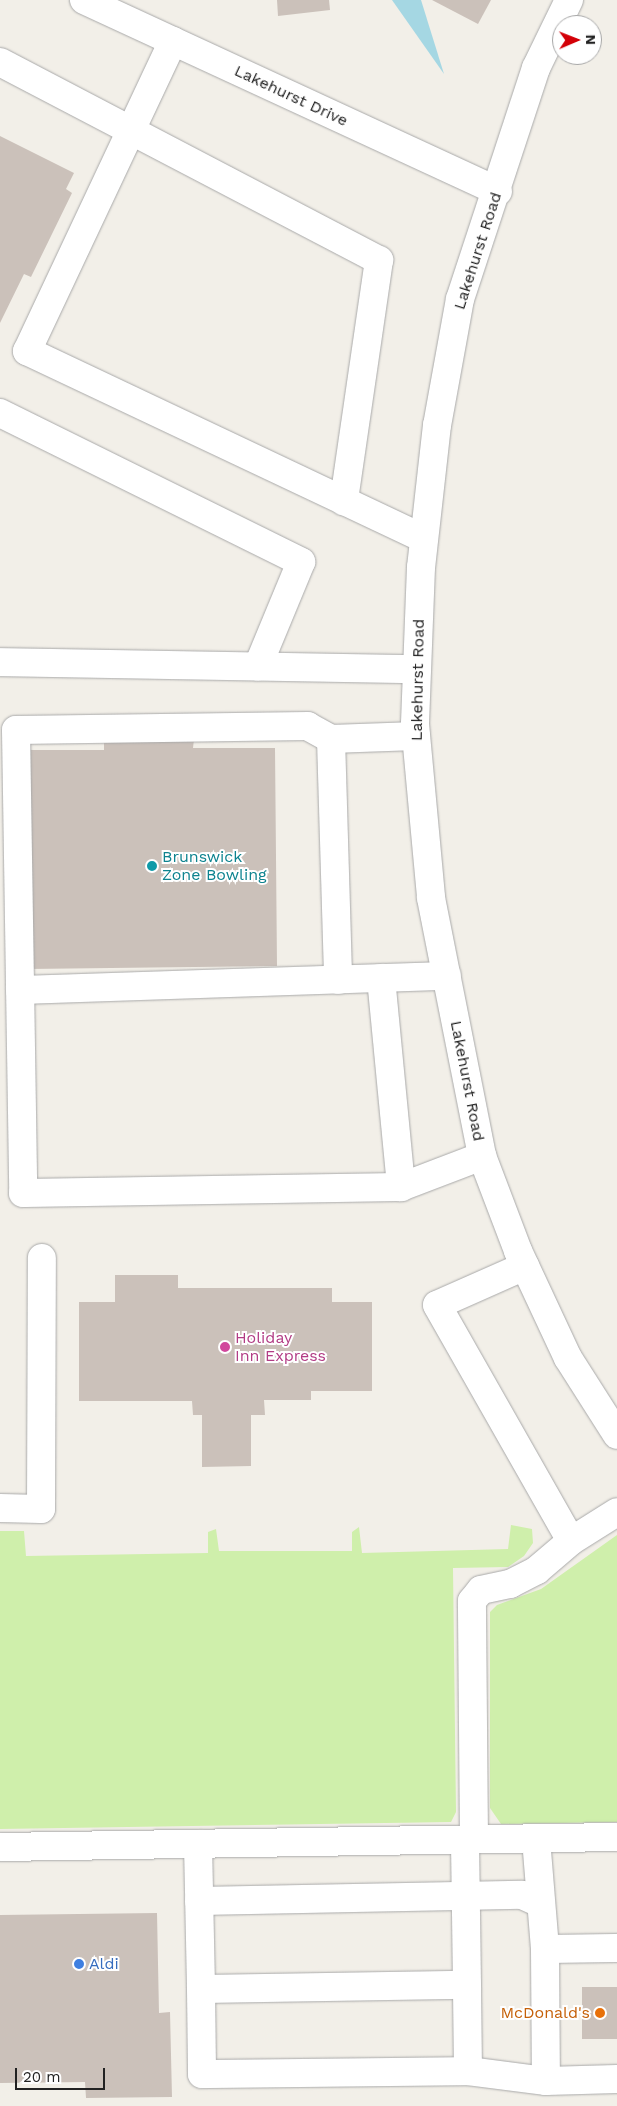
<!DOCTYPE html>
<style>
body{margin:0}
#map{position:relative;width:617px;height:2106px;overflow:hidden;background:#f2efe8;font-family:"Work Sans",sans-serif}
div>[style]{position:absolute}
.grass>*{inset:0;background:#cfefab}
.water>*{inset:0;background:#a5d7e3}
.building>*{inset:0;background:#cbc1ba;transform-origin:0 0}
.roads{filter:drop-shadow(0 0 1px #a9a9a9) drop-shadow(0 0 1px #a9a9a9)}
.minor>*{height:28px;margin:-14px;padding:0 14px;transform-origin:14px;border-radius:14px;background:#fff}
.dots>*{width:14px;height:14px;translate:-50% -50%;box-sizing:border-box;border:2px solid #fff;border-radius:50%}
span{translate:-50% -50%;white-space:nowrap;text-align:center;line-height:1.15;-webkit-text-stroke:4px #fff;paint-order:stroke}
.street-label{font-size:16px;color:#222}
.culture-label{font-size:16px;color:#0d838f}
.left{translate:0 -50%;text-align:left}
.hotel-label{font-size:16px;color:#b23c85}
.shop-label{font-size:16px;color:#366cbe}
.food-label{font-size:16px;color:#c56008}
.right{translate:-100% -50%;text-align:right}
.north{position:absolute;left:552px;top:15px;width:50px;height:50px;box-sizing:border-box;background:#fff;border:1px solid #a7a7a7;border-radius:50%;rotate:89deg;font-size:14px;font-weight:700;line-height:20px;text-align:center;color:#222}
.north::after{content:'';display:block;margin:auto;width:18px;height:22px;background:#d30007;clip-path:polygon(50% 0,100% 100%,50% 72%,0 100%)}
.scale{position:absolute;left:15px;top:2068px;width:90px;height:22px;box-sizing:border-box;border:2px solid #222;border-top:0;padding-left:6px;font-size:15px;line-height:18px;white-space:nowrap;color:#222;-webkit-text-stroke:4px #fff;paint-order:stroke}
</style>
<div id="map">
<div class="grass">
<i style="clip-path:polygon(511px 1525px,532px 1529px,533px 1543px,524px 1556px,508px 1567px,453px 1568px,456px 1812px,451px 1822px,0 1829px,0 1531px,24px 1531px,26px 1556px,208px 1553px,208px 1532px,216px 1529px,219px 1551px,352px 1551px,352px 1532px,359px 1527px,362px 1553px,508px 1549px)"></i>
<i style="clip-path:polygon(617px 1535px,617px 1822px,501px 1824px,490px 1808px,490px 1612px,497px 1605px,541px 1589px)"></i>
</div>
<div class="water">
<i style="clip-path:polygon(392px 0,421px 0,444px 74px)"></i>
</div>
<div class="building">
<i style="clip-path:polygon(277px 0,329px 0,330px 10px,278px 16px)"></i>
<i style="clip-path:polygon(432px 0,491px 0,478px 24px)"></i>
<i style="clip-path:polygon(0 136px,74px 173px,66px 189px,72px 193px,31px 277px,24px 274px,0 323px)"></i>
<i style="clip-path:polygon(194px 739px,193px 748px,275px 748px,277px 966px,28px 969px,25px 750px,104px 750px,104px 740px)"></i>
<i style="clip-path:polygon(115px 1275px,178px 1275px,178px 1288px,332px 1288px,332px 1302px,372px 1302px,372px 1391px,311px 1391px,311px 1400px,264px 1400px,265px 1415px,251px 1415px,251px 1466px,202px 1467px,202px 1415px,193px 1415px,192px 1401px,79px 1401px,79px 1302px,115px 1302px)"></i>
<i style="clip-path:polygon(157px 1913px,159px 2013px,170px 2012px,172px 2097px,86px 2098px,85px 2082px,0 2083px,0 1915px)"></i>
<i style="left:617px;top:1987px;width:52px;height:35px;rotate:90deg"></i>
</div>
<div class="roads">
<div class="minor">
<i style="left:84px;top:0;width:456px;rotate:24.8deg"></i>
<i style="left:569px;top:0;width:76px;rotate:115.9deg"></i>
<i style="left:536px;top:68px;width:243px;rotate:108.2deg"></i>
<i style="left:460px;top:299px;width:128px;rotate:100.3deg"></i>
<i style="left:437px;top:425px;width:143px;rotate:96.4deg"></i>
<i style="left:421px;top:567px;width:157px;rotate:92.2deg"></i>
<i style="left:415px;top:724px;width:175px;rotate:84.7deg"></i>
<i style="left:431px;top:898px;width:263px;rotate:78.8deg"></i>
<i style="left:482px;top:1156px;width:102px;rotate:69.2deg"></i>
<i style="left:518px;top:1251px;width:118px;rotate:65deg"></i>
<i style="left:568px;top:1358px;width:91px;rotate:57.5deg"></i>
<i style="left:173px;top:41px;width:343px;rotate:115.2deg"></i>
<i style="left:27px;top:351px;width:439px;rotate:25.3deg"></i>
<i style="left:0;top:62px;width:428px;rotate:27.6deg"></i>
<i style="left:379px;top:260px;width:244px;rotate:98.3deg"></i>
<i style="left:0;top:413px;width:336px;rotate:26.3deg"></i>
<i style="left:301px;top:562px;width:113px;rotate:112.5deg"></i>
<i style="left:0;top:662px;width:417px;rotate:1deg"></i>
<i style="left:416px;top:736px;width:85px;rotate:178deg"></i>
<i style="left:331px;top:739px;width:26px;rotate:-151deg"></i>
<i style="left:308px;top:726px;width:292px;rotate:179.2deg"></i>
<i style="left:16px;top:730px;width:463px;rotate:89.1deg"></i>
<i style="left:23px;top:1193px;width:378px;rotate:-0.9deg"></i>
<i style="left:401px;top:1187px;width:87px;rotate:-20.9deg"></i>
<i style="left:331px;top:739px;width:241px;rotate:88.3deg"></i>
<i style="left:381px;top:978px;width:210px;rotate:84.5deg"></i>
<i style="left:20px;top:990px;width:427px;rotate:-1.9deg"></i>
<i style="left:525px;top:1266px;width:96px;rotate:156.1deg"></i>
<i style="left:437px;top:1305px;width:271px;rotate:60.4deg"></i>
<i style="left:571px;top:1541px;width:54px;rotate:-32.2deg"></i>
<i style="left:0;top:1508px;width:41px;rotate:1.4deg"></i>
<i style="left:41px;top:1509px;width:251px;rotate:-89.8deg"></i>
<i style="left:536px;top:1839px;width:110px;rotate:85.3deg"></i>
<i style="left:545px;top:1949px;width:132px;rotate:89.6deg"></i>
<i style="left:474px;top:1840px;width:239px;rotate:-90.5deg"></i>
<i style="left:472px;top:1601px;width:14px;rotate:-51deg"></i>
<i style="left:481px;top:1590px;width:30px;rotate:-12deg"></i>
<i style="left:510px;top:1584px;width:30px;rotate:-27deg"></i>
<i style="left:537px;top:1570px;width:45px;rotate:-40.5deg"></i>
<i style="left:198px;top:1844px;width:145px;rotate:88.8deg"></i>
<i style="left:201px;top:1989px;width:266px;rotate:-0.9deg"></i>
<i style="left:467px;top:1985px;width:145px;rotate:-90.8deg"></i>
<i style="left:0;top:1847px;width:617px;rotate:-0.93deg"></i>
<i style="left:199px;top:1901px;width:323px;rotate:-1.1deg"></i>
<i style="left:522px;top:1895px;width:20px;rotate:24deg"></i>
<i style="left:545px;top:1949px;width:72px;rotate:-0.8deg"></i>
<i style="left:201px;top:1989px;width:85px;rotate:89.3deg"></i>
<i style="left:202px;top:2074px;width:266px;rotate:-0.6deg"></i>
<i style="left:468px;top:2071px;width:86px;rotate:-90.7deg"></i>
<i style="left:468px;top:2071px;width:79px;rotate:7.3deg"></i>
<i style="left:546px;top:2081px;width:71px;rotate:-1.6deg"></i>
</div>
</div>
<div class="dots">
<i style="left:152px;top:866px;background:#0f9aa8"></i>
<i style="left:225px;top:1347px;background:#d1479c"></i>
<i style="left:79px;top:1964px;background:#3f7fe0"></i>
<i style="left:600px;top:2013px;background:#e8710a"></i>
</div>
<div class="street-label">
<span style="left:291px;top:96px;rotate:25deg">Lakehurst Drive</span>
<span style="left:478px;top:251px;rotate:-72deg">Lakehurst Road</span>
<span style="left:418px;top:680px;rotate:-89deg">Lakehurst Road</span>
<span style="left:467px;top:1081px;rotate:79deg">Lakehurst Road</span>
</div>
<div class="culture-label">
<span class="left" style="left:162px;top:866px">Brunswick<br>Zone Bowling</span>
</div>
<div class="hotel-label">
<span class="left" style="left:235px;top:1347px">Holiday<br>Inn Express</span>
</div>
<div class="shop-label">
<span class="left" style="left:89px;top:1964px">Aldi</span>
</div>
<div class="food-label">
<span class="right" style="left:590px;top:2013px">McDonald's</span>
</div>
<div class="north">N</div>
<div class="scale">20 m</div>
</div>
